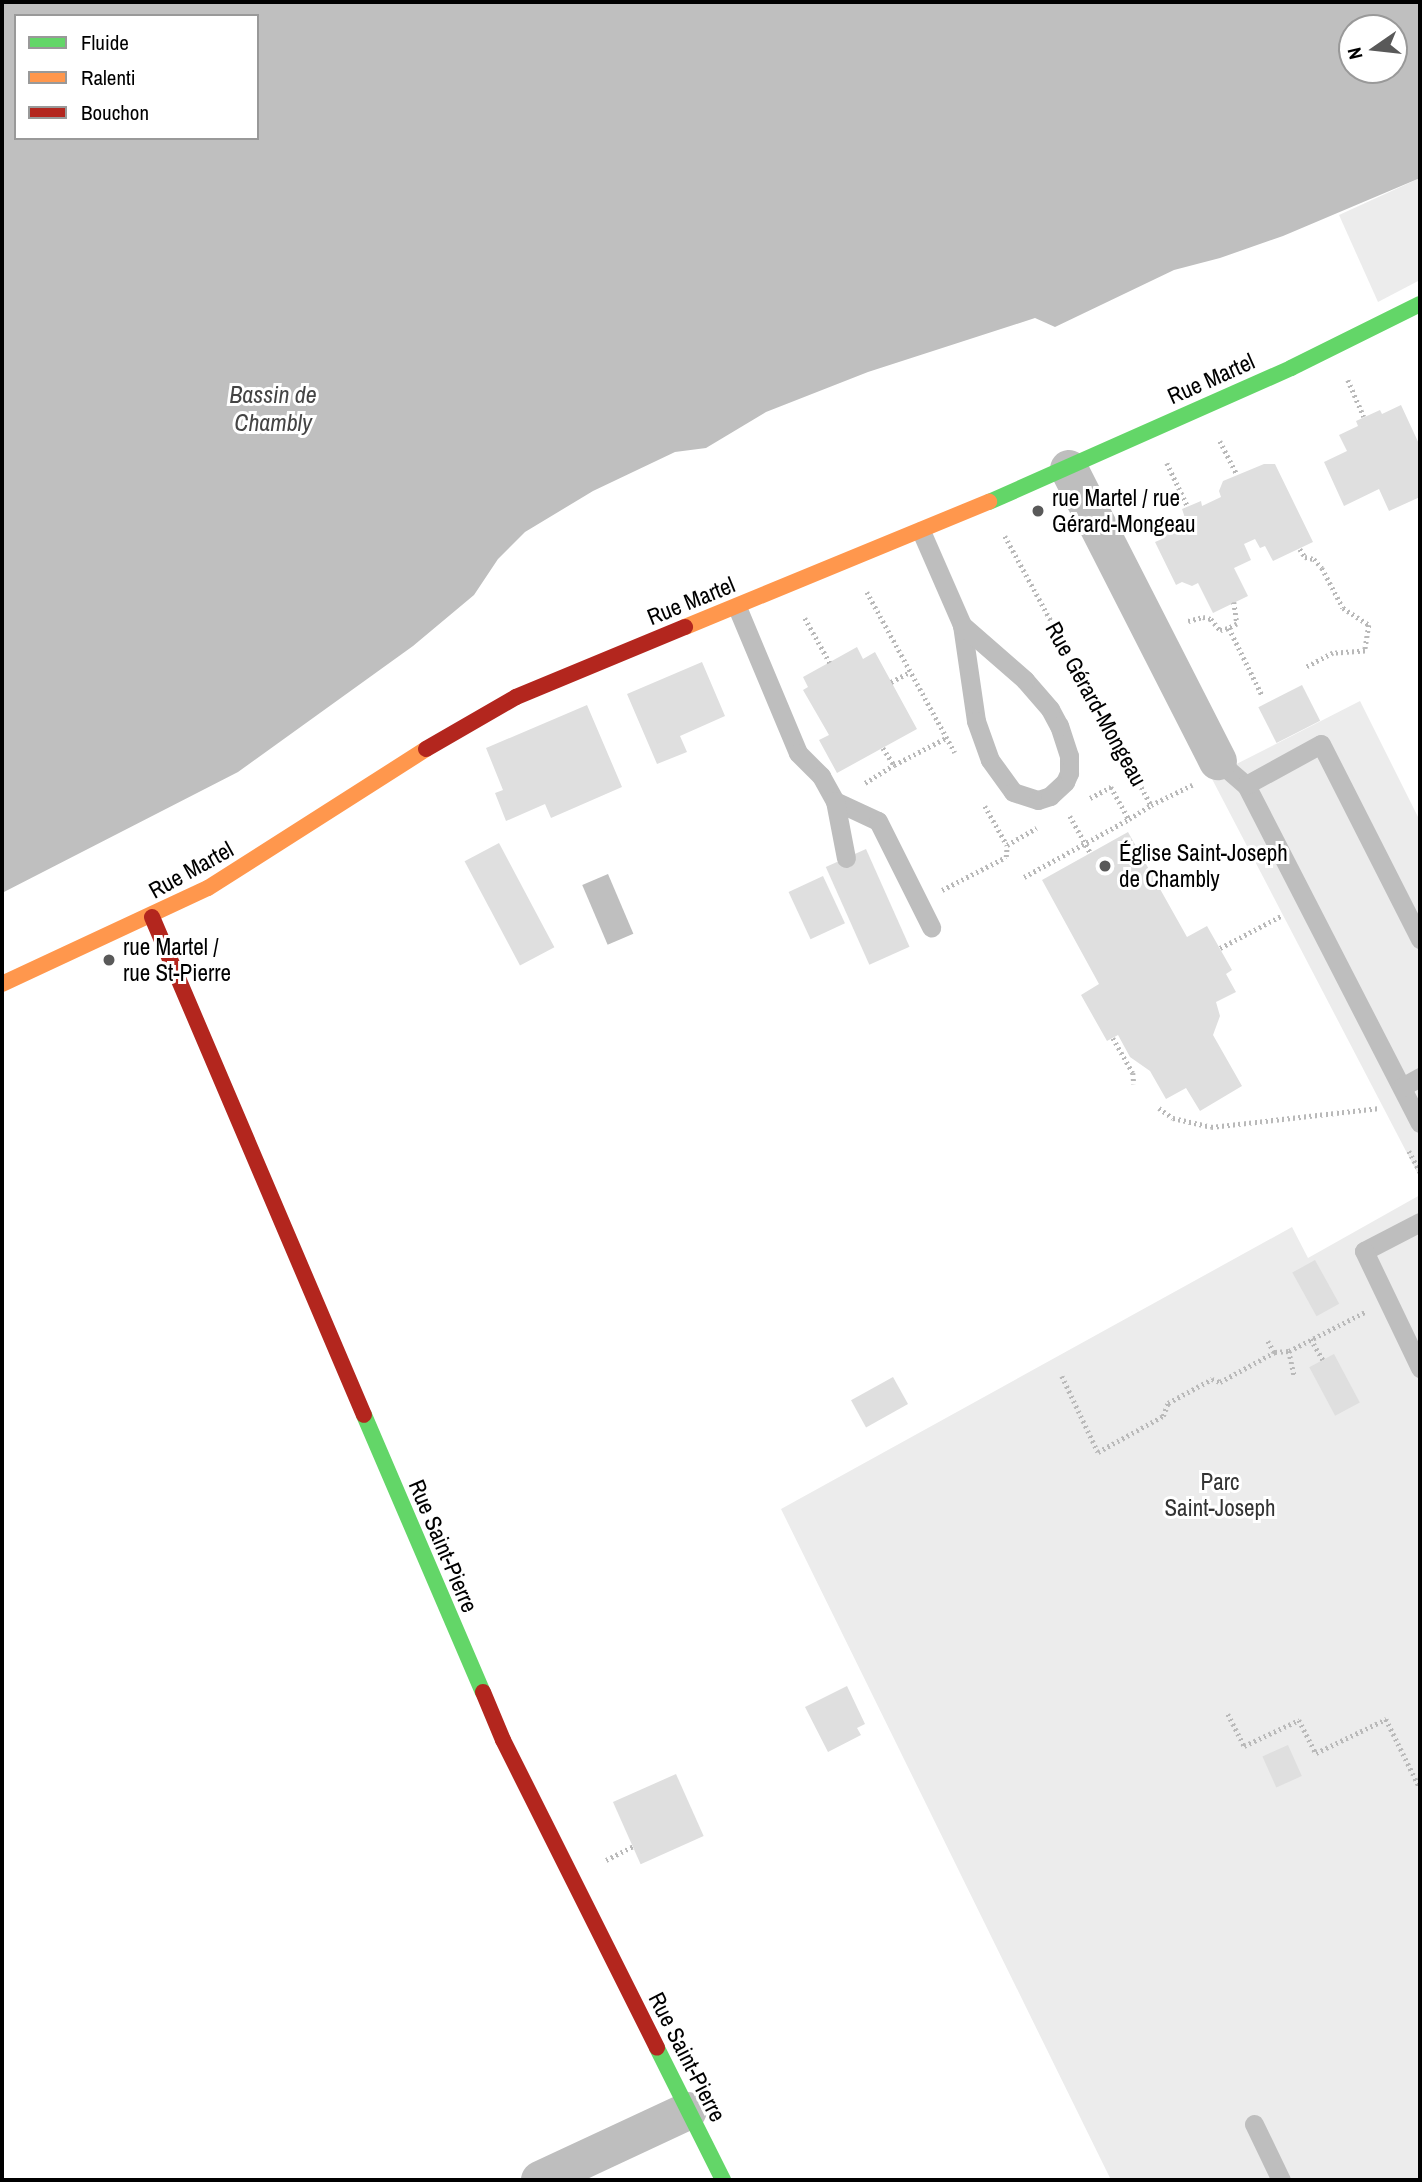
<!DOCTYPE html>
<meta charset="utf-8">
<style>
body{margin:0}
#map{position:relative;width:1422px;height:2182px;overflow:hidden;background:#fff;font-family:"Archivo Narrow",sans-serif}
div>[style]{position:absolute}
.green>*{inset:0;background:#ececec}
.water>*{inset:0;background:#bfbfbf;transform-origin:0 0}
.building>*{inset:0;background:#dfdfdf;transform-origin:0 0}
.path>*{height:4.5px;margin-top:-2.25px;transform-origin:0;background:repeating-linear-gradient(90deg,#b9b9b9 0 2px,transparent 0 5.5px)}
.lane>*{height:19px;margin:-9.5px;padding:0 9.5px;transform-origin:9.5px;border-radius:9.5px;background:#bebebe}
.street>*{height:38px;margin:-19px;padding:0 19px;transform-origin:19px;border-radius:19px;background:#bebebe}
.fast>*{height:16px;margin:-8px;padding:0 8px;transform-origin:8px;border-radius:8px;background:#63d668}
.slow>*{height:16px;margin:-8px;padding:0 8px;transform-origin:8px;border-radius:8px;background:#ff974d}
.jam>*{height:16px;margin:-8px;padding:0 8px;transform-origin:8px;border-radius:8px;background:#b3261e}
.dots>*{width:19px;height:19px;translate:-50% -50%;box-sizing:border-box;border:4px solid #fff;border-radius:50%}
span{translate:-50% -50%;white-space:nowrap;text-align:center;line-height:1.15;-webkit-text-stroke:6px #fff;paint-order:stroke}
.street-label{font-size:23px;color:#000}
.poi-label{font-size:23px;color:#000}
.left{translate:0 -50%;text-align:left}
.park-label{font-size:23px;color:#333}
.water-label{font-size:24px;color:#444;font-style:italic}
.frame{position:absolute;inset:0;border:4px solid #000;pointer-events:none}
.legend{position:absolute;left:14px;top:14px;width:245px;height:126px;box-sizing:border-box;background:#fff;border:2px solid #999;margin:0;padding:9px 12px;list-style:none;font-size:21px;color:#000}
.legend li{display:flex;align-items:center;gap:14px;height:35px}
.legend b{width:35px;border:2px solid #999}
.north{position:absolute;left:1338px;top:14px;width:70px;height:70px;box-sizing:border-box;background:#fff;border:2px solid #999;border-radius:50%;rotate:256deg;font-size:19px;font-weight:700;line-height:28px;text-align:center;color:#000}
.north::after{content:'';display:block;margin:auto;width:24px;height:32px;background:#595959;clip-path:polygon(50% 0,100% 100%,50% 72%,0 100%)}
</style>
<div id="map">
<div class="green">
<i style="clip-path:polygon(1420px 178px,1420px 280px,1378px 302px,1339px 215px)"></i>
<i style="clip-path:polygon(1360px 701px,1420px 821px,1420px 1178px,1211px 777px)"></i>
<i style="clip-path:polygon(1420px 1195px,1420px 2180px,1111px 2180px,781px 1509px,1292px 1227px,1308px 1258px)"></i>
</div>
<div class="water">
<i style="clip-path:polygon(evenodd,2px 2px,1420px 2px,1420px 178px,1283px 236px,1220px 258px,1174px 270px,1055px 327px,1035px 318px,868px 372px,766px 412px,706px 448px,675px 452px,593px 491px,525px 532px,498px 559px,474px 595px,413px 646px,238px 772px,2px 893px,2px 2px,16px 16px,257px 16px,257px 138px,16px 138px,16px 16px,2px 2px,1352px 28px,1394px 28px,1394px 70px,1352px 70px,1352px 28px)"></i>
<i style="left:608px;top:874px;width:65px;height:28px;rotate:67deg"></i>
</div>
<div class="building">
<i style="clip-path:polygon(1401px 405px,1420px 446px,1420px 497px,1389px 511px,1379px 489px,1344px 506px,1324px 462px,1347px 451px,1339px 435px,1358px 426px,1356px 421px,1380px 410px,1382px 414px)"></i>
<i style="clip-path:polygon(1264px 464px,1275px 464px,1313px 542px,1273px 561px,1265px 546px,1260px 548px,1255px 539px,1244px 544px,1251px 560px,1234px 568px,1248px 596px,1213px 613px,1198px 583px,1192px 586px,1182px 582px,1176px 585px,1155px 542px,1162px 539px,1158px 533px,1161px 528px,1185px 518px,1182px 509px,1201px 501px,1202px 506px,1221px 497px,1219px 491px,1223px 481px)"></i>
<i style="clip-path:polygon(857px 647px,863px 659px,875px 652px,917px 729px,837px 773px,819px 740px,829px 735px,803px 690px,808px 687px,803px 677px)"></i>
<i style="clip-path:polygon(702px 662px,725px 716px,680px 736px,687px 752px,657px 764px,627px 694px)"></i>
<i style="left:1302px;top:685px;width:40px;height:49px;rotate:63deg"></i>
<i style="clip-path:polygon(587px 705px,622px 787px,551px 818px,545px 804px,506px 821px,495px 793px,503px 790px,486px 748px)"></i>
<i style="clip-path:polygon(1128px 832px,1187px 937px,1207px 926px,1232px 970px,1226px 974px,1236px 992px,1216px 1002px,1220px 1016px,1213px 1035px,1242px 1086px,1200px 1111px,1186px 1088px,1166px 1099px,1150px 1071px,1130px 1057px,1118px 1035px,1107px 1041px,1081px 995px,1099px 984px,1042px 880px)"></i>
<i style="left:499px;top:843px;width:118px;height:39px;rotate:62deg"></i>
<i style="left:866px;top:849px;width:107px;height:44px;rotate:66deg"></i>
<i style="left:823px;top:876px;width:52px;height:38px;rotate:65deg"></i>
<i style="left:1315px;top:1260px;width:50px;height:26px;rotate:61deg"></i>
<i style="left:1334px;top:1354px;width:55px;height:28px;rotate:62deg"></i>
<i style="left:893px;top:1377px;width:31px;height:48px;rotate:61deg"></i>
<i style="clip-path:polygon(847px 1686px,865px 1724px,857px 1728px,861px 1735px,828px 1752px,805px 1707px)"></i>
<i style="left:1288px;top:1745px;width:34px;height:28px;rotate:66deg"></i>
<i style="left:676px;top:1774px;width:68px;height:69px;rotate:66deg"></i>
</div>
<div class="path">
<i style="left:1348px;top:380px;width:40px;rotate:66.6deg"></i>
<i style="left:1220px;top:441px;width:37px;rotate:63deg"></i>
<i style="left:1167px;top:463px;width:49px;rotate:64.5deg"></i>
<i style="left:1005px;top:536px;width:306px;rotate:61.5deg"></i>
<i style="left:1151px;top:805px;width:46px;rotate:-26deg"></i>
<i style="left:1300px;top:549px;width:9px;rotate:58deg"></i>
<i style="left:1305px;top:557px;width:9px;rotate:13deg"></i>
<i style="left:1314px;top:559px;width:12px;rotate:48deg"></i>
<i style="left:1322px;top:568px;width:45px;rotate:62.3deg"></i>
<i style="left:1343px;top:608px;width:31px;rotate:33deg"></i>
<i style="left:1369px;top:625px;width:26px;rotate:99deg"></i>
<i style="left:1365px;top:651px;width:32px;rotate:176deg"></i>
<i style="left:1333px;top:653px;width:30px;rotate:152deg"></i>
<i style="left:867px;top:592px;width:183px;rotate:61.3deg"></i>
<i style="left:1234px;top:602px;width:22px;rotate:82deg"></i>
<i style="left:1237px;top:624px;width:9px;rotate:153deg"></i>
<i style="left:1229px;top:628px;width:75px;rotate:63.8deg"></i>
<i style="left:805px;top:618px;width:51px;rotate:60.9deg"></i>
<i style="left:1188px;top:621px;width:16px;rotate:-15deg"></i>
<i style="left:1203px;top:617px;width:8px;rotate:14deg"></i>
<i style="left:1211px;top:619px;width:14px;rotate:51deg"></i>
<i style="left:1220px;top:630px;width:9px;rotate:-13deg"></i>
<i style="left:891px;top:682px;width:21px;rotate:-28deg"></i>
<i style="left:883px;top:748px;width:20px;rotate:57deg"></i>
<i style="left:894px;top:765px;width:59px;rotate:-27.4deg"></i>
<i style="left:865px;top:783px;width:34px;rotate:-32deg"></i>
<i style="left:1090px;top:798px;width:24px;rotate:-28deg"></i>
<i style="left:1111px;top:787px;width:37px;rotate:61deg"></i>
<i style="left:1129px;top:819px;width:26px;rotate:-32deg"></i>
<i style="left:985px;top:806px;width:45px;rotate:60.6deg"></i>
<i style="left:1007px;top:845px;width:34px;rotate:-30deg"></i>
<i style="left:1070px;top:816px;width:41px;rotate:60.9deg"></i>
<i style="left:1024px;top:877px;width:120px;rotate:-28.9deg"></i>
<i style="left:942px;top:890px;width:72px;rotate:-27.3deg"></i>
<i style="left:1006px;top:857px;width:12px;rotate:-85deg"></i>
<i style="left:1220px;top:948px;width:69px;rotate:-27.7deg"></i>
<i style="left:1113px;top:1038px;width:40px;rotate:60.3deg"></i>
<i style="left:1133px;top:1073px;width:11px;rotate:85deg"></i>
<i style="left:1159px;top:1108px;width:17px;rotate:36deg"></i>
<i style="left:1173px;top:1118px;width:39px;rotate:13deg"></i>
<i style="left:1211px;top:1127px;width:170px;rotate:-6.4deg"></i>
<i style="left:1409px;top:1151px;width:24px;rotate:62deg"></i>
<i style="left:1311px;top:1339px;width:24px;rotate:60deg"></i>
<i style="left:1268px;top:1341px;width:13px;rotate:61deg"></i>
<i style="left:1289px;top:1351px;width:25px;rotate:78deg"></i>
<i style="left:1062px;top:1376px;width:84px;rotate:64.7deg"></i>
<i style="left:1098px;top:1452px;width:74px;rotate:-29deg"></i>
<i style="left:1163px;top:1416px;width:14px;rotate:-69deg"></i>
<i style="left:1168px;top:1403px;width:50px;rotate:-28.6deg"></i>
<i style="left:1212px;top:1379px;width:9px;rotate:21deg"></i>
<i style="left:1220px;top:1382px;width:63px;rotate:-28.6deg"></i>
<i style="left:1275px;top:1352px;width:14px;rotate:-4deg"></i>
<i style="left:1289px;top:1351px;width:85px;rotate:-27.2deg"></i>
<i style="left:1228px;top:1714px;width:36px;rotate:63deg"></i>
<i style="left:1244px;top:1746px;width:61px;rotate:-25.3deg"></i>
<i style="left:1299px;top:1720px;width:37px;rotate:63deg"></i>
<i style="left:1316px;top:1753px;width:78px;rotate:-25.9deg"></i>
<i style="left:1386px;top:1719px;width:77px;rotate:63.8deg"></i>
<i style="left:606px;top:1860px;width:30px;rotate:-27deg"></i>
</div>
<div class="lane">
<i style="left:921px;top:531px;width:103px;rotate:66.4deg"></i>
<i style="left:962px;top:625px;width:97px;rotate:81.7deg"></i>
<i style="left:976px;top:721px;width:41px;rotate:70.3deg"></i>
<i style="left:990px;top:760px;width:39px;rotate:54deg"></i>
<i style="left:1013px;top:792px;width:26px;rotate:18deg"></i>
<i style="left:1038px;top:800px;width:13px;rotate:-18deg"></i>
<i style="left:1050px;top:796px;width:21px;rotate:-43deg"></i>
<i style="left:1065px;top:782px;width:10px;rotate:-66deg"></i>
<i style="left:1069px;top:773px;width:17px;rotate:-90deg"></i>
<i style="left:1069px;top:756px;width:32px;rotate:-108deg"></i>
<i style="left:1059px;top:726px;width:19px;rotate:-118deg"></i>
<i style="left:1050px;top:709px;width:38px;rotate:-131deg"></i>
<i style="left:1025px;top:680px;width:84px;rotate:-138.9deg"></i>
<i style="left:737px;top:607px;width:158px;rotate:67.3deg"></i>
<i style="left:798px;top:753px;width:33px;rotate:45deg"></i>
<i style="left:821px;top:776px;width:29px;rotate:61deg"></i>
<i style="left:835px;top:801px;width:47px;rotate:24.9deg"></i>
<i style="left:878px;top:821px;width:119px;rotate:63.4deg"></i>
<i style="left:1218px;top:761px;width:37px;rotate:41deg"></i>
<i style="left:1246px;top:785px;width:380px;rotate:62.8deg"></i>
<i style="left:1246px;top:785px;width:85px;rotate:-28.7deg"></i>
<i style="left:1321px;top:744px;width:219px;rotate:63.1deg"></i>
<i style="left:835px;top:801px;width:58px;rotate:79.1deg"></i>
<i style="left:1402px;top:1087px;width:21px;rotate:-29deg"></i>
<i style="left:1420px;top:1222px;width:63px;rotate:152.6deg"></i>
<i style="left:1364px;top:1251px;width:130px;rotate:64.4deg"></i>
<i style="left:1254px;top:2124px;width:62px;rotate:64.3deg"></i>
</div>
<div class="street">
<i style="left:1069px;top:469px;width:328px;rotate:63deg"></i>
<i style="left:540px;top:2180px;width:163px;rotate:-25deg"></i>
</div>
<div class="fast">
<i style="left:989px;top:502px;width:330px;rotate:-23.9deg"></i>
<i style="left:1291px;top:368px;width:144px;rotate:-26.4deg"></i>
<i style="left:364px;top:1415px;width:301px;rotate:66.8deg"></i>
<i style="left:657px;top:2048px;width:148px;rotate:63.4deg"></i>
</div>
<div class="slow">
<i style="left:685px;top:627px;width:329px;rotate:-22.4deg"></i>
<i style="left:2px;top:984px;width:227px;rotate:-25deg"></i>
<i style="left:208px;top:888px;width:259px;rotate:-32.5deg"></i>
</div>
<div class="jam">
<i style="left:426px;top:749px;width:104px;rotate:-30deg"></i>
<i style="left:516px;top:697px;width:183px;rotate:-22.5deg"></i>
<i style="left:152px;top:917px;width:541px;rotate:66.94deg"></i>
<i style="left:483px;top:1692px;width:52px;rotate:67.4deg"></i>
<i style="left:503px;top:1740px;width:344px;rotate:63.4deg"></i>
</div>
<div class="dots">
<i style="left:1038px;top:511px;background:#595959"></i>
<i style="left:1105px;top:866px;background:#595959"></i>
<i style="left:109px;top:960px;background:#595959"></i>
</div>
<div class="street-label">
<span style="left:1211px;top:379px;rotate:-24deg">Rue Martel</span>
<span style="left:691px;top:601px;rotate:-22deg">Rue Martel</span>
<span style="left:1096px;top:704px;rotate:61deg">Rue Gérard-Mongeau</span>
<span style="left:191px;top:870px;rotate:-29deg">Rue Martel</span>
<span style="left:443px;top:1546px;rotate:67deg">Rue Saint-Pierre</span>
<span style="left:687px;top:2057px;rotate:63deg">Rue Saint-Pierre</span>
</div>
<div class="poi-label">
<span class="left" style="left:1052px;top:511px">rue Martel / rue<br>Gérard-Mongeau</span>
<span class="left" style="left:1119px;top:866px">Église Saint-Joseph<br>de Chambly</span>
<span class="left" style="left:123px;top:960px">rue Martel /<br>rue St-Pierre</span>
</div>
<div class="park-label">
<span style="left:1220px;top:1495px">Parc<br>Saint-Joseph</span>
</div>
<div class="water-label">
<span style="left:273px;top:409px">Bassin de<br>Chambly</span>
</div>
<div class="frame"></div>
<ul class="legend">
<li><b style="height:9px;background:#63d668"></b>Fluide</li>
<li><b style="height:9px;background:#ff974d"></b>Ralenti</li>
<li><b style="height:9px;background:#b3261e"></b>Bouchon</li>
</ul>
<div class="north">N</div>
</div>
